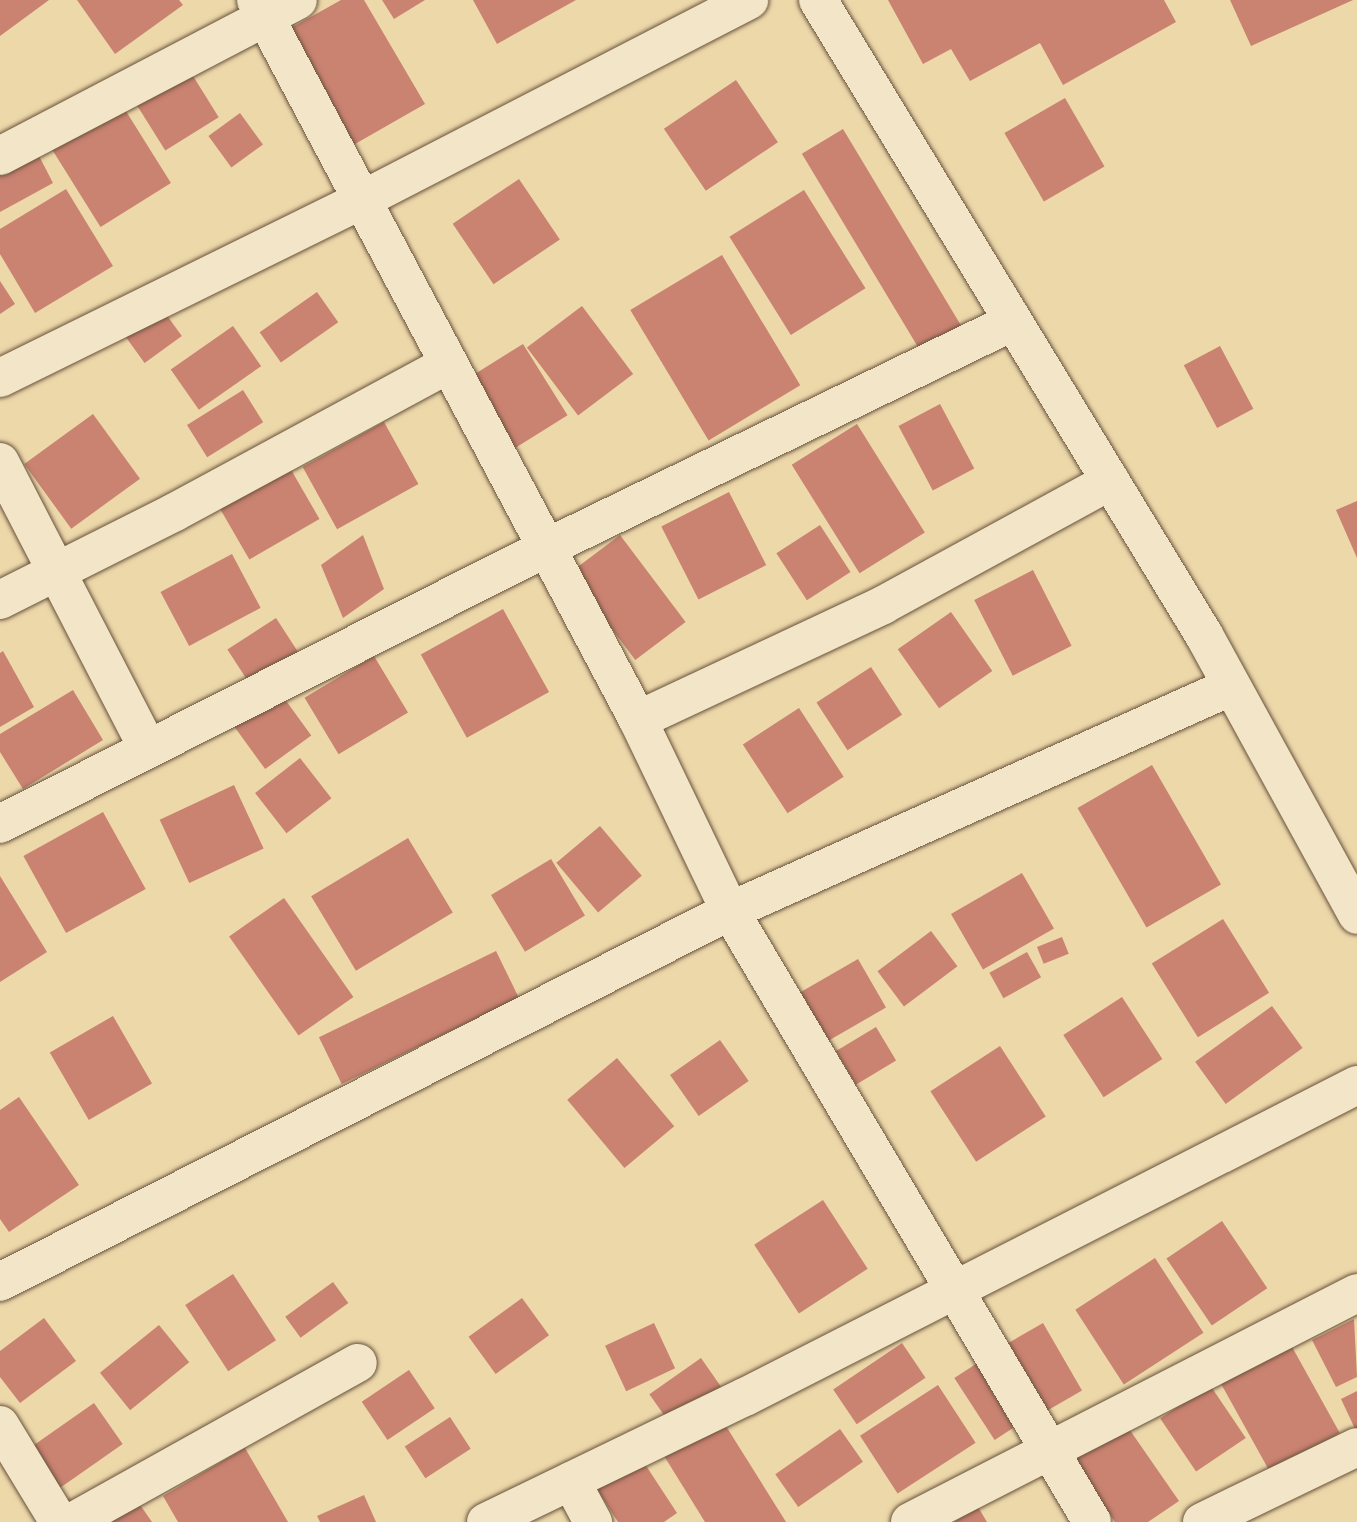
<!DOCTYPE html>
<style>
body{margin:0}
#map{position:relative;width:1357px;height:1522px;overflow:hidden;background:#edd8aa;font-family:Alegreya,serif}
div>[style]{position:absolute}
.building>*{inset:0;background:#ca8271;transform-origin:0 0}
.roads{filter:drop-shadow(0 0 2px #68523c) drop-shadow(0 0 2px #68523c)}
.minor>*{height:38px;margin:-19px;padding:0 19px;transform-origin:19px;border-radius:19px;background:#f3e6c8}
span{translate:-50% -50%;white-space:nowrap;text-align:center;line-height:1.15;-webkit-text-stroke:6px #f3e6c8;paint-order:stroke}
</style>
<div id="map">
<div class="building">
<i style="clip-path:polygon(0 0,49px 0,0 36px)"></i>
<i style="clip-path:polygon(77px 0,179px 0,183px 5px,115px 54px)"></i>
<i style="clip-path:polygon(341px 0,364px 0,425px 104px,348px 148px,282px 33px)"></i>
<i style="clip-path:polygon(382px 0,425px 0,394px 19px)"></i>
<i style="clip-path:polygon(473px 0,576px 0,497px 44px)"></i>
<i style="clip-path:polygon(888px 0,1164px 0,1176px 22px,1063px 85px,1040px 43px,970px 81px,951px 49px,923px 64px)"></i>
<i style="clip-path:polygon(1230px 0,1353px 0,1251px 46px)"></i>
<i style="left:188px;top:68px;width:58px;height:63px;rotate:58deg"></i>
<i style="left:736px;top:80px;width:75px;height:87px;rotate:56deg"></i>
<i style="left:1065px;top:98px;width:79px;height:70px;rotate:60deg"></i>
<i style="left:119px;top:100px;width:98px;height:83px;rotate:58deg"></i>
<i style="left:240px;top:113px;width:39px;height:39px;rotate:54deg"></i>
<i style="left:843px;top:129px;width:235px;height:48px;rotate:59deg"></i>
<i style="clip-path:polygon(37px 152px,53px 183px,0 212px,0 171px)"></i>
<i style="left:519px;top:179px;width:73px;height:80px;rotate:56deg"></i>
<i style="clip-path:polygon(66px 189px,113px 266px,35px 313px,0 254px,0 229px)"></i>
<i style="left:804px;top:190px;width:116px;height:88px;rotate:58deg"></i>
<i style="left:722px;top:255px;width:152px;height:107px;rotate:59deg"></i>
<i style="clip-path:polygon(0 281px,15px 304px,0 314px)"></i>
<i style="left:317px;top:292px;width:37px;height:70px;rotate:55deg"></i>
<i style="left:582px;top:306px;width:85px;height:69px;rotate:53deg"></i>
<i style="left:163px;top:310px;width:32px;height:46px;rotate:54deg"></i>
<i style="left:233px;top:326px;width:49px;height:76px;rotate:55deg"></i>
<i style="left:523px;top:344px;width:84px;height:75px;rotate:58deg"></i>
<i style="left:1220px;top:346px;width:71px;height:41px;rotate:62deg"></i>
<i style="left:243px;top:390px;width:38px;height:66px;rotate:58deg"></i>
<i style="left:940px;top:404px;width:73px;height:47px;rotate:62deg"></i>
<i style="left:93px;top:414px;width:80px;height:85px;rotate:54deg"></i>
<i style="left:384px;top:422px;width:71px;height:93px;rotate:61deg"></i>
<i style="left:857px;top:424px;width:128px;height:77px;rotate:58deg"></i>
<i style="left:286px;top:461px;width:67px;height:81px;rotate:60deg"></i>
<i style="left:729px;top:492px;width:82px;height:76px;rotate:63deg"></i>
<i style="clip-path:polygon(1357px 501px,1357px 558px,1336px 510px)"></i>
<i style="left:820px;top:525px;width:56px;height:52px;rotate:57deg"></i>
<i style="clip-path:polygon(363px 535px,384px 589px,343px 618px,321px 565px)"></i>
<i style="left:620px;top:535px;width:109px;height:63px;rotate:53deg"></i>
<i style="left:232px;top:554px;width:61px;height:81px;rotate:62deg"></i>
<i style="left:1033px;top:570px;width:85px;height:66px;rotate:63deg"></i>
<i style="left:503px;top:609px;width:95px;height:94px;rotate:61deg"></i>
<i style="left:951px;top:612px;width:72px;height:65px;rotate:55deg"></i>
<i style="left:276px;top:618px;width:42px;height:58px;rotate:57deg"></i>
<i style="clip-path:polygon(3px 651px,34px 707px,0 727px,0 653px)"></i>
<i style="left:374px;top:656px;width:66px;height:81px;rotate:59deg"></i>
<i style="left:871px;top:667px;width:57px;height:65px;rotate:57deg"></i>
<i style="left:276px;top:687px;width:60px;height:57px;rotate:54deg"></i>
<i style="clip-path:polygon(73px 690px,103px 740px,23px 789px,0 752px,0 734px)"></i>
<i style="left:799px;top:708px;width:82px;height:67px;rotate:57deg"></i>
<i style="left:300px;top:758px;width:51px;height:57px;rotate:52deg"></i>
<i style="left:1152px;top:765px;width:138px;height:86px;rotate:60deg"></i>
<i style="left:234px;top:785px;width:70px;height:82px;rotate:65deg"></i>
<i style="left:103px;top:812px;width:88px;height:91px;rotate:61deg"></i>
<i style="left:600px;top:826px;width:65px;height:57px;rotate:50deg"></i>
<i style="left:408px;top:838px;width:87px;height:113px;rotate:59deg"></i>
<i style="left:551px;top:859px;width:66px;height:70px;rotate:59deg"></i>
<i style="left:1022px;top:873px;width:64px;height:82px;rotate:60deg"></i>
<i style="clip-path:polygon(0 876px,47px 952px,0 982px)"></i>
<i style="left:284px;top:898px;width:121px;height:67px;rotate:55deg"></i>
<i style="left:1223px;top:919px;width:87px;height:84px;rotate:58deg"></i>
<i style="left:931px;top:931px;width:44px;height:67px;rotate:53deg"></i>
<i style="left:1062px;top:937px;width:18px;height:27px;rotate:68deg"></i>
<i style="left:496px;top:951px;width:52px;height:197px;rotate:64deg"></i>
<i style="left:1027px;top:952px;width:29px;height:43px;rotate:61deg"></i>
<i style="left:858px;top:959px;width:56px;height:69px;rotate:60deg"></i>
<i style="left:1122px;top:997px;width:74px;height:70px;rotate:57deg"></i>
<i style="left:1272px;top:1006px;width:52px;height:95px;rotate:54deg"></i>
<i style="left:113px;top:1016px;width:78px;height:73px;rotate:60deg"></i>
<i style="left:876px;top:1027px;width:39px;height:47px;rotate:59deg"></i>
<i style="left:720px;top:1040px;width:50px;height:61px;rotate:55deg"></i>
<i style="left:1000px;top:1046px;width:84px;height:83px;rotate:57deg"></i>
<i style="left:617px;top:1058px;width:89px;height:65px;rotate:50deg"></i>
<i style="clip-path:polygon(19px 1097px,79px 1185px,9px 1232px,0 1219px,0 1110px)"></i>
<i style="left:823px;top:1200px;width:82px;height:82px;rotate:57deg"></i>
<i style="left:1222px;top:1221px;width:81px;height:67px;rotate:56deg"></i>
<i style="left:1155px;top:1258px;width:89px;height:95px;rotate:57deg"></i>
<i style="left:233px;top:1274px;width:79px;height:57px;rotate:57deg"></i>
<i style="left:333px;top:1282px;width:26px;height:59px;rotate:54deg"></i>
<i style="left:522px;top:1298px;width:46px;height:66px;rotate:54deg"></i>
<i style="clip-path:polygon(44px 1318px,76px 1361px,20px 1403px,0 1377px,0 1351px)"></i>
<i style="clip-path:polygon(1354px 1319px,1357px 1377px,1336px 1387px,1312px 1340px)"></i>
<i style="left:654px;top:1323px;width:50px;height:54px;rotate:65deg"></i>
<i style="left:1043px;top:1323px;width:78px;height:40px;rotate:60deg"></i>
<i style="left:159px;top:1325px;width:48px;height:76px;rotate:51deg"></i>
<i style="left:1286px;top:1336px;width:111px;height:80px;rotate:61deg"></i>
<i style="left:902px;top:1343px;width:42px;height:83px;rotate:56deg"></i>
<i style="left:701px;top:1358px;width:38px;height:63px;rotate:55deg"></i>
<i style="left:982px;top:1360px;width:74px;height:33px;rotate:57deg"></i>
<i style="left:409px;top:1370px;width:46px;height:57px;rotate:56deg"></i>
<i style="left:938px;top:1385px;width:69px;height:93px;rotate:57deg"></i>
<i style="left:1210px;top:1385px;width:64px;height:60px;rotate:56deg"></i>
<i style="clip-path:polygon(1357px 1391px,1357px 1433px,1341px 1399px)"></i>
<i style="left:94px;top:1403px;width:50px;height:78px;rotate:55deg"></i>
<i style="clip-path:polygon(719px 1415px,786px 1522px,705px 1522px,661px 1451px)"></i>
<i style="left:450px;top:1417px;width:38px;height:54px;rotate:57deg"></i>
<i style="clip-path:polygon(1125px 1423px,1179px 1501px,1148px 1522px,1115px 1522px,1072px 1459px)"></i>
<i style="left:840px;top:1429px;width:40px;height:79px;rotate:55deg"></i>
<i style="clip-path:polygon(245px 1448px,288px 1522px,178px 1522px,163px 1496px)"></i>
<i style="clip-path:polygon(639px 1455px,677px 1513px,664px 1522px,618px 1522px,594px 1485px)"></i>
<i style="clip-path:polygon(364px 1495px,376px 1522px,320px 1522px,317px 1516px)"></i>
<i style="clip-path:polygon(136px 1499px,152px 1522px,101px 1522px)"></i>
<i style="clip-path:polygon(978px 1507px,987px 1522px,954px 1522px)"></i>
</div>
<div class="roads">
<div class="minor">
<i style="left:256px;top:0;width:815px;rotate:62.05deg"></i>
<i style="left:638px;top:720px;width:212px;rotate:64.3deg"></i>
<i style="left:730px;top:911px;width:710px;rotate:59.35deg"></i>
<i style="left:818px;top:0;width:743px;rotate:58.71deg"></i>
<i style="left:1204px;top:635px;width:319px;rotate:61.3deg"></i>
<i style="left:0;top:156px;width:336px;rotate:-27.6deg"></i>
<i style="left:0;top:378px;width:401px;rotate:-26.2deg"></i>
<i style="left:360px;top:201px;width:438px;rotate:-27.3deg"></i>
<i style="left:0;top:462px;width:323px;rotate:62.7deg"></i>
<i style="left:0;top:600px;width:196px;rotate:-26.7deg"></i>
<i style="left:175px;top:512px;width:311px;rotate:-28.4deg"></i>
<i style="left:638px;top:720px;width:271px;rotate:-25.1deg"></i>
<i style="left:883px;top:605px;width:259px;rotate:-28.6deg"></i>
<i style="left:0;top:824px;width:612px;rotate:-26.82deg"></i>
<i style="left:546px;top:548px;width:518px;rotate:-25.87deg"></i>
<i style="left:0;top:1282px;width:819px;rotate:-26.94deg"></i>
<i style="left:730px;top:911px;width:548px;rotate:-24.13deg"></i>
<i style="left:0;top:1425px;width:114px;rotate:58.7deg"></i>
<i style="left:571px;top:1481px;width:47px;rotate:61.8deg"></i>
<i style="left:72px;top:1522px;width:327px;rotate:-29.1deg"></i>
<i style="left:486px;top:1522px;width:288px;rotate:-25.8deg"></i>
<i style="left:745px;top:1397px;width:687px;rotate:-27.01deg"></i>
<i style="left:910px;top:1522px;width:502px;rotate:-27.13deg"></i>
<i style="left:1202px;top:1522px;width:172px;rotate:-25.8deg"></i>
</div>
</div>
</div>
